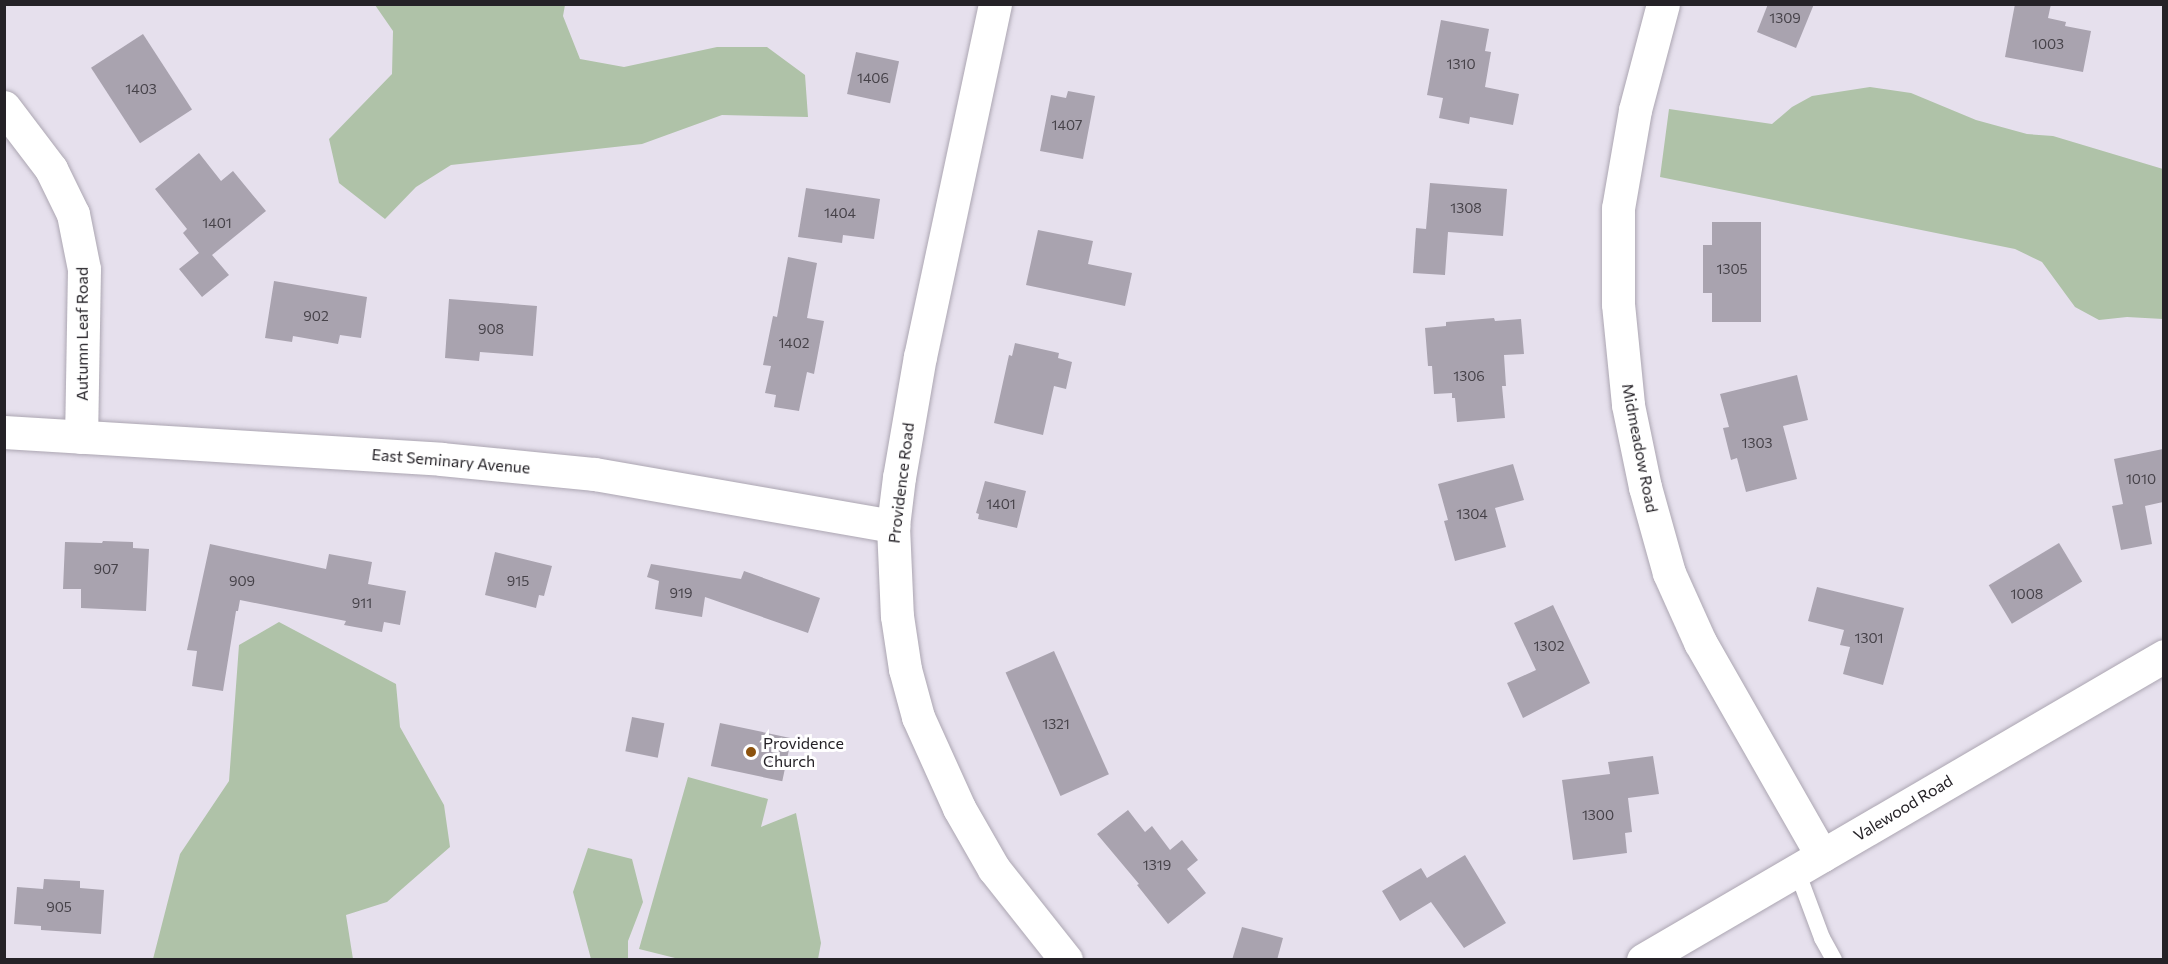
<!DOCTYPE html>
<style>
body{margin:0}
#map{position:relative;width:2168px;height:964px;overflow:hidden;background:#e6e0ed;font-family:Commissioner,sans-serif}
div>[style]{position:absolute}
.green>*{inset:0;background:#afc2a8}
.building>*{inset:0;background:#a9a3af;transform-origin:0 0}
.roads{filter:drop-shadow(0 0 2px #aca6b2) drop-shadow(0 0 2px #aca6b2)}
.lane>*{height:16px;margin:-8px;padding:0 8px;transform-origin:8px;border-radius:8px;background:#fff}
.street>*{height:33px;margin:-16.5px;padding:0 16.5px;transform-origin:16.5px;border-radius:16.5px;background:#fff}
.secondary>*{height:33px;margin:-16.5px;padding:0 16.5px;transform-origin:16.5px;border-radius:16.5px;background:#fff}
.dots>*{width:16px;height:16px;translate:-50% -50%;box-sizing:border-box;border:3px solid #fff;border-radius:50%}
span{translate:-50% -50%;white-space:nowrap;text-align:center;line-height:1.15;-webkit-text-stroke:6px #fff;paint-order:stroke}
.number-label{font-size:14px;color:#464249}
.number-label span{-webkit-text-stroke-width:0}
.street-label{font-size:16px;color:#252227}
.poi-label{font-size:16px;color:#252227}
.left{translate:0 -50%;text-align:left}
.frame{position:absolute;inset:0;border:6px solid #252227;pointer-events:none}
</style>
<div id="map">
<div class="green">
<i style="clip-path:polygon(375px 5px,565px 5px,563px 16px,580px 59px,624px 67px,717px 47px,767px 47px,805px 75px,808px 117px,722px 115px,642px 144px,451px 165px,416px 187px,385px 219px,339px 183px,329px 139px,392px 74px,393px 31px)"></i>
<i style="clip-path:polygon(1870px 87px,1911px 93px,1976px 120px,2027px 134px,2053px 136px,2163px 169px,2163px 319px,2127px 317px,2099px 320px,2075px 307px,2042px 262px,2015px 249px,1660px 177px,1669px 109px,1772px 124px,1792px 107px,1812px 96px)"></i>
<i style="clip-path:polygon(279px 622px,396px 684px,400px 727px,444px 805px,450px 847px,387px 902px,346px 915px,353px 959px,153px 959px,180px 854px,229px 781px,239px 645px)"></i>
<i style="clip-path:polygon(688px 777px,768px 799px,761px 827px,796px 813px,821px 943px,818px 959px,679px 959px,639px 949px)"></i>
<i style="clip-path:polygon(588px 848px,632px 859px,643px 902px,628px 941px,628px 959px,591px 959px,573px 892px)"></i>
</div>
<div class="building">
<i style="clip-path:polygon(1768px 4px,1814px 4px,1796px 48px,1757px 32px)"></i>
<i style="clip-path:polygon(2015px 4px,2051px 4px,2048px 18px,2066px 22px,2065px 26px,2091px 31px,2083px 72px,2005px 57px)"></i>
<i style="clip-path:polygon(1441px 20px,1489px 29px,1485px 51px,1491px 52px,1485px 87px,1519px 94px,1513px 125px,1470px 117px,1469px 124px,1439px 118px,1443px 98px,1427px 95px)"></i>
<i style="left:143px;top:34px;width:90px;height:62px;rotate:57deg"></i>
<i style="left:856px;top:52px;width:44px;height:43px;rotate:12deg"></i>
<i style="clip-path:polygon(1068px 91px,1095px 96px,1083px 159px,1040px 151px,1051px 95px,1066px 98px)"></i>
<i style="clip-path:polygon(199px 153px,221px 181px,233px 171px,266px 211px,212px 255px,229px 275px,202px 297px,179px 269px,199px 253px,183px 233px,187px 229px,155px 189px)"></i>
<i style="clip-path:polygon(1430px 183px,1507px 189px,1503px 236px,1448px 232px,1445px 275px,1413px 273px,1416px 228px,1426px 229px)"></i>
<i style="clip-path:polygon(806px 188px,880px 199px,874px 239px,843px 235px,842px 243px,798px 237px)"></i>
<i style="clip-path:polygon(1712px 222px,1761px 222px,1761px 322px,1712px 322px,1712px 293px,1703px 293px,1703px 245px,1712px 245px)"></i>
<i style="clip-path:polygon(1038px 230px,1093px 241px,1088px 264px,1132px 273px,1125px 306px,1026px 285px)"></i>
<i style="clip-path:polygon(788px 257px,817px 263px,807px 318px,824px 321px,814px 374px,807px 372px,799px 411px,774px 407px,776px 395px,765px 393px,771px 366px,763px 365px,773px 316px,777px 317px)"></i>
<i style="clip-path:polygon(274px 281px,367px 297px,361px 338px,340px 335px,338px 344px,293px 336px,292px 342px,265px 338px)"></i>
<i style="clip-path:polygon(449px 299px,537px 306px,533px 356px,480px 352px,479px 361px,445px 358px)"></i>
<i style="clip-path:polygon(1494px 318px,1495px 321px,1521px 319px,1524px 354px,1504px 355px,1506px 386px,1502px 386px,1505px 418px,1457px 422px,1455px 398px,1452px 398px,1452px 393px,1434px 394px,1432px 366px,1428px 366px,1425px 328px,1446px 326px,1446px 322px)"></i>
<i style="clip-path:polygon(1015px 343px,1059px 353px,1058px 358px,1072px 362px,1066px 389px,1054px 386px,1043px 435px,994px 423px,1009px 355px,1012px 356px)"></i>
<i style="clip-path:polygon(1797px 375px,1808px 420px,1783px 426px,1797px 479px,1746px 492px,1737px 458px,1731px 460px,1723px 428px,1729px 427px,1720px 394px)"></i>
<i style="clip-path:polygon(2163px 449px,2163px 502px,2145px 506px,2152px 544px,2121px 550px,2112px 506px,2123px 504px,2114px 459px)"></i>
<i style="clip-path:polygon(1513px 464px,1524px 500px,1495px 508px,1506px 547px,1455px 561px,1444px 521px,1448px 520px,1438px 484px)"></i>
<i style="clip-path:polygon(985px 481px,1026px 491px,1017px 528px,978px 519px,979px 514px,976px 513px)"></i>
<i style="clip-path:polygon(103px 541px,133px 542px,133px 548px,149px 549px,146px 611px,81px 608px,81px 589px,63px 589px,65px 542px,102px 543px)"></i>
<i style="left:2059px;top:543px;width:45px;height:82px;rotate:59deg"></i>
<i style="clip-path:polygon(210px 544px,326px 569px,329px 554px,372px 562px,368px 584px,406px 591px,400px 625px,384px 622px,382px 632px,344px 625px,346px 621px,240px 600px,238px 611px,236px 611px,223px 691px,192px 686px,197px 651px,187px 650px)"></i>
<i style="clip-path:polygon(495px 552px,552px 566px,544px 596px,539px 595px,536px 608px,485px 595px)"></i>
<i style="clip-path:polygon(651px 564px,741px 579px,744px 571px,820px 598px,808px 633px,705px 597px,702px 617px,655px 609px,659px 581px,647px 577px)"></i>
<i style="clip-path:polygon(1817px 587px,1904px 608px,1883px 685px,1843px 674px,1850px 647px,1840px 645px,1844px 630px,1808px 621px)"></i>
<i style="clip-path:polygon(1553px 605px,1590px 683px,1523px 718px,1507px 683px,1536px 670px,1514px 623px)"></i>
<i style="left:1054px;top:651px;width:135px;height:53px;rotate:66deg"></i>
<i style="left:632px;top:717px;width:33px;height:35px;rotate:11deg"></i>
<i style="left:720px;top:723px;width:73px;height:44px;rotate:12deg"></i>
<i style="clip-path:polygon(1653px 756px,1659px 794px,1628px 798px,1632px 832px,1625px 833px,1627px 853px,1573px 860px,1562px 780px,1610px 774px,1608px 762px)"></i>
<i style="clip-path:polygon(1128px 810px,1145px 832px,1152px 826px,1170px 850px,1182px 840px,1198px 860px,1187px 869px,1206px 893px,1168px 924px,1137px 885px,1139px 884px,1097px 834px)"></i>
<i style="clip-path:polygon(1465px 855px,1506px 923px,1464px 948px,1431px 902px,1400px 921px,1382px 891px,1421px 868px,1427px 878px)"></i>
<i style="clip-path:polygon(44px 879px,80px 881px,80px 888px,104px 890px,101px 934px,41px 930px,41px 926px,14px 924px,17px 887px,43px 889px)"></i>
<i style="clip-path:polygon(1242px 927px,1283px 938px,1277px 960px,1232px 960px)"></i>
</div>
<div class="roads">
<div class="lane">
<i style="left:1797px;top:871px;width:72px;rotate:69.5deg"></i>
<i style="left:1822px;top:938px;width:25px;rotate:61deg"></i>
</div>
<div class="street">
<i style="left:1663px;top:4px;width:110px;rotate:104.8deg"></i>
<i style="left:1635px;top:110px;width:99px;rotate:99.8deg"></i>
<i style="left:1618px;top:208px;width:96px;rotate:90deg"></i>
<i style="left:1618px;top:304px;width:101px;rotate:84.3deg"></i>
<i style="left:1628px;top:405px;width:84px;rotate:78.3deg"></i>
<i style="left:1645px;top:487px;width:89px;rotate:74.4deg"></i>
<i style="left:1669px;top:573px;width:76px;rotate:65.8deg"></i>
<i style="left:1700px;top:642px;width:246px;rotate:60.3deg"></i>
<i style="left:4px;top:107px;width:78px;rotate:52.8deg"></i>
<i style="left:51px;top:169px;width:50px;rotate:63.9deg"></i>
<i style="left:73px;top:214px;width:56px;rotate:78.7deg"></i>
<i style="left:84px;top:269px;width:168px;rotate:91deg"></i>
<i style="left:1643px;top:960px;width:603px;rotate:-30.26deg"></i>
</div>
<div class="secondary">
<i style="left:995px;top:4px;width:360px;rotate:102deg"></i>
<i style="left:920px;top:356px;width:123px;rotate:99.8deg"></i>
<i style="left:899px;top:477px;width:49px;rotate:97deg"></i>
<i style="left:893px;top:526px;width:90px;rotate:87.5deg"></i>
<i style="left:897px;top:616px;width:54px;rotate:81.4deg"></i>
<i style="left:905px;top:669px;width:50px;rotate:74.8deg"></i>
<i style="left:918px;top:717px;width:100px;rotate:65.7deg"></i>
<i style="left:959px;top:808px;width:70px;rotate:60.2deg"></i>
<i style="left:994px;top:869px;width:116px;rotate:51.6deg"></i>
<i style="left:4px;top:432px;width:438px;rotate:3.5deg"></i>
<i style="left:441px;top:459px;width:155px;rotate:5.6deg"></i>
<i style="left:595px;top:474px;width:303px;rotate:9.9deg"></i>
</div>
</div>
<div class="dots">
<i style="left:751px;top:752px;background:#8c520d"></i>
</div>
<div class="number-label">
<span style="left:1785px;top:18px">1309</span>
<span style="left:2048px;top:44px">1003</span>
<span style="left:1461px;top:64px">1310</span>
<span style="left:873px;top:78px">1406</span>
<span style="left:141px;top:89px">1403</span>
<span style="left:1067px;top:125px">1407</span>
<span style="left:1466px;top:208px">1308</span>
<span style="left:840px;top:213px">1404</span>
<span style="left:217px;top:223px">1401</span>
<span style="left:1732px;top:269px">1305</span>
<span style="left:316px;top:316px">902</span>
<span style="left:491px;top:329px">908</span>
<span style="left:794px;top:343px">1402</span>
<span style="left:1469px;top:376px">1306</span>
<span style="left:1757px;top:443px">1303</span>
<span style="left:2141px;top:479px">1010</span>
<span style="left:1001px;top:504px">1401</span>
<span style="left:1472px;top:514px">1304</span>
<span style="left:106px;top:569px">907</span>
<span style="left:242px;top:581px">909</span>
<span style="left:518px;top:581px">915</span>
<span style="left:681px;top:593px">919</span>
<span style="left:2027px;top:594px">1008</span>
<span style="left:362px;top:603px">911</span>
<span style="left:1869px;top:638px">1301</span>
<span style="left:1549px;top:646px">1302</span>
<span style="left:1056px;top:724px">1321</span>
<span style="left:1598px;top:815px">1300</span>
<span style="left:1157px;top:865px">1319</span>
<span style="left:59px;top:907px">905</span>
</div>
<div class="street-label">
<span style="left:82px;top:334px;rotate:-90deg">Autumn Leaf Road</span>
<span style="left:1640px;top:448px;rotate:79deg">Midmeadow Road</span>
<span style="left:451px;top:461px;rotate:5deg">East Seminary Avenue</span>
<span style="left:901px;top:483px;rotate:-83deg">Providence Road</span>
<span style="left:1903px;top:808px;rotate:-31deg">Valewood Road</span>
</div>
<div class="poi-label">
<span class="left" style="left:763px;top:752px">Providence<br>Church</span>
</div>
<div class="frame"></div>
</div>
